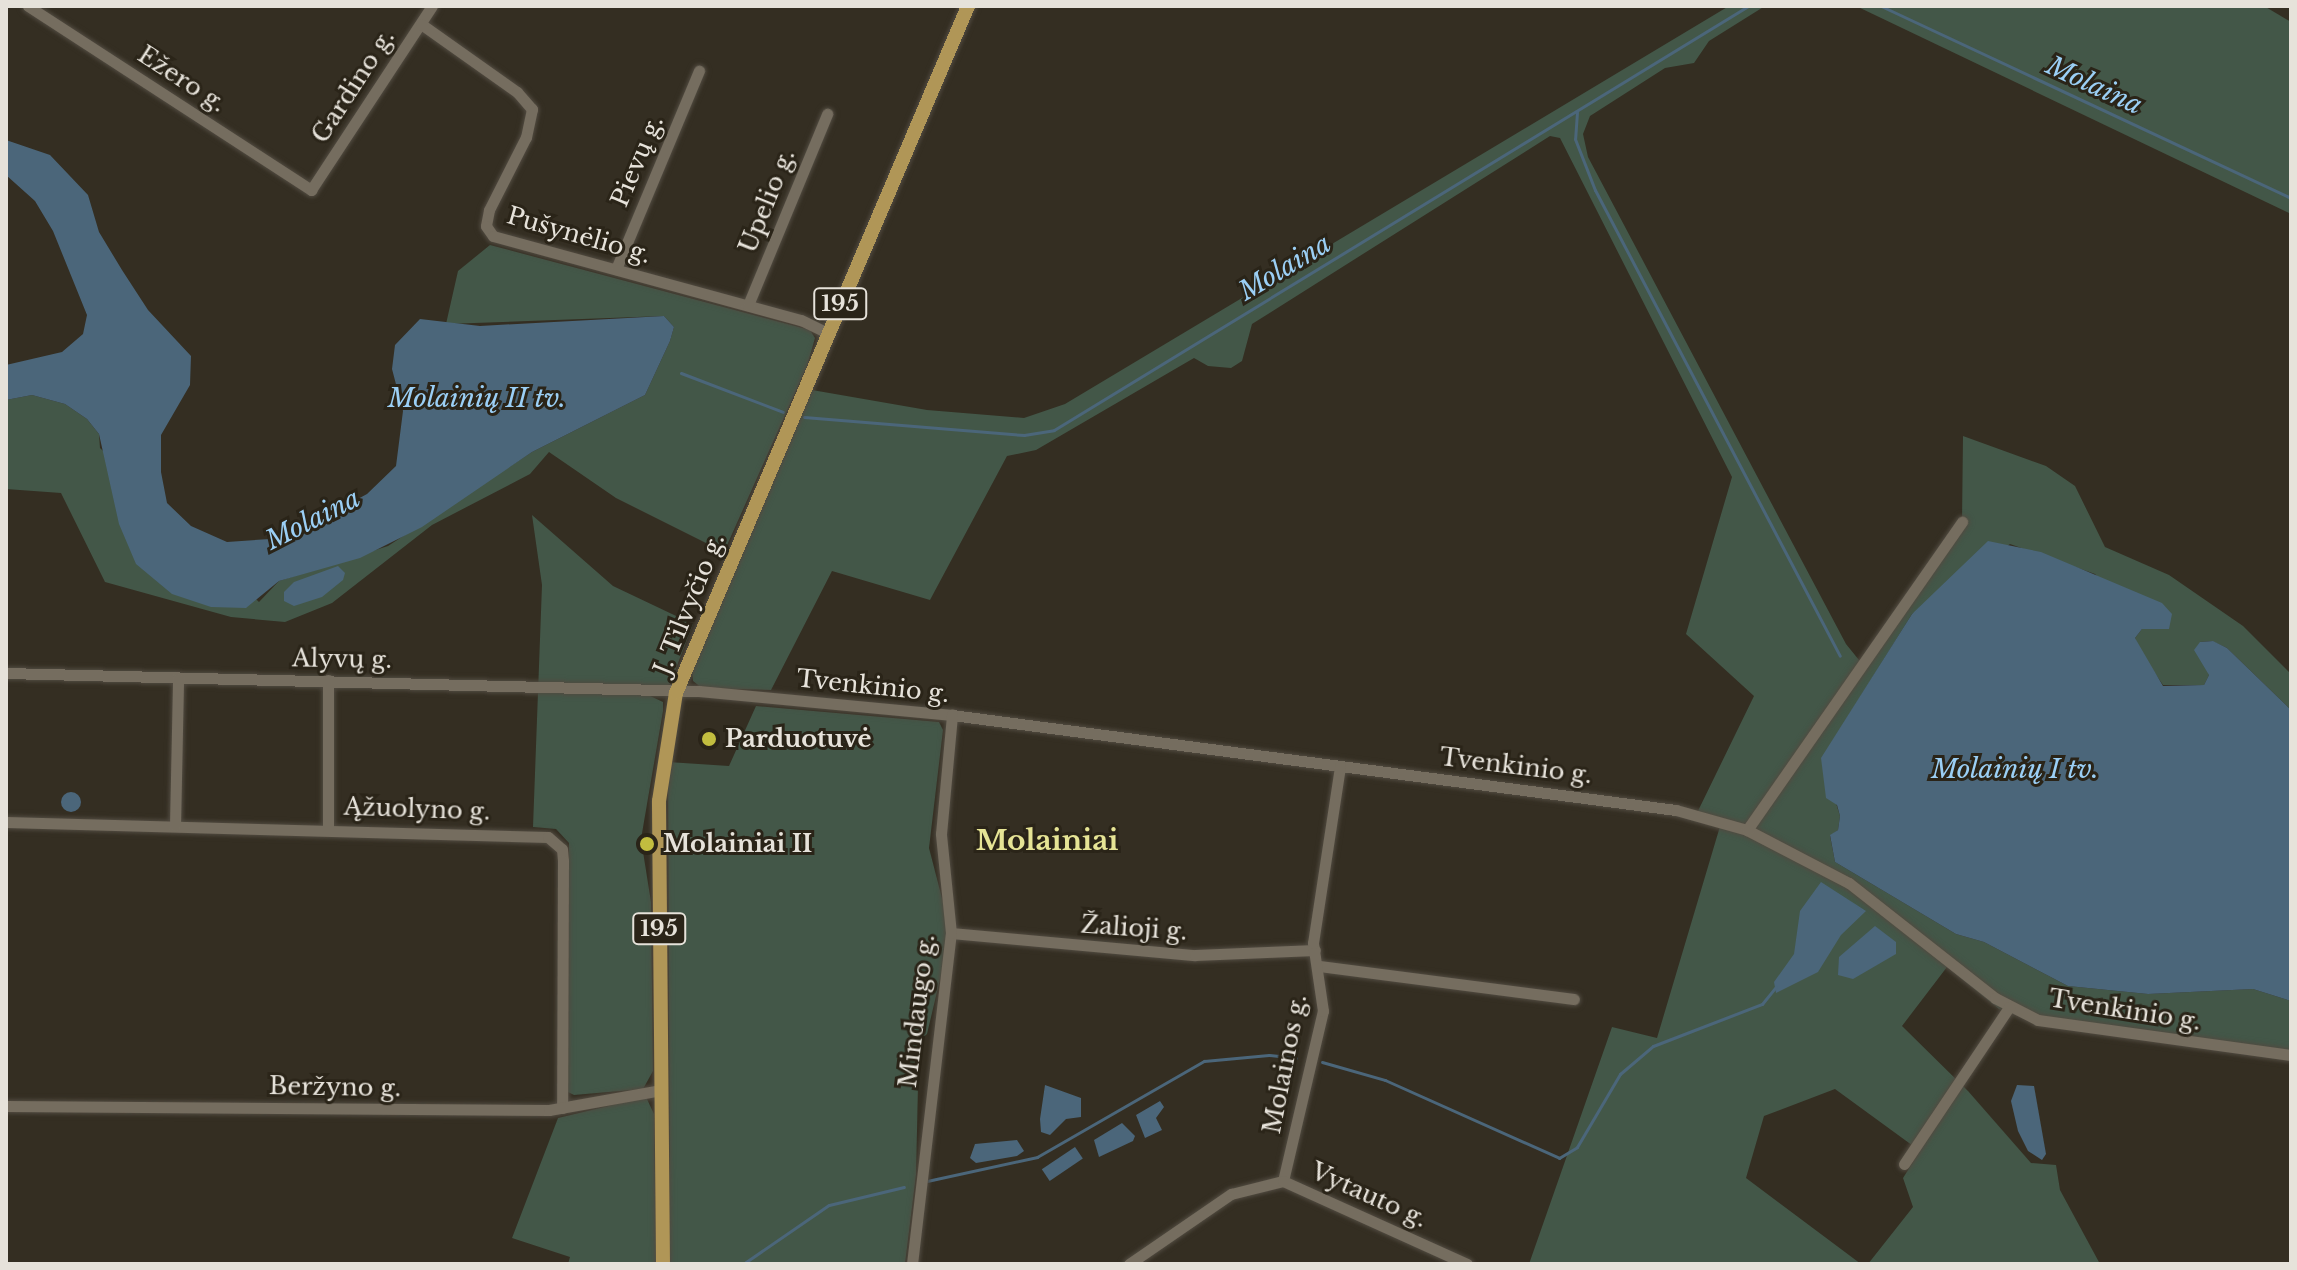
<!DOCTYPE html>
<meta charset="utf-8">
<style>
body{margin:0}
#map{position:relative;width:2297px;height:1270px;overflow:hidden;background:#342e22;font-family:"Libre Baskerville",serif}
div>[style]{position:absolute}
.green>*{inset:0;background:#435748}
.water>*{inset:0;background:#4b667a;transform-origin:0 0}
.round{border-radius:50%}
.stream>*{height:3px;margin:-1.5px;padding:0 1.5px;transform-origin:1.5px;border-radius:1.5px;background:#4b667a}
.roads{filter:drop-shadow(0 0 2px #514b41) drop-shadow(0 0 2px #514b41)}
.minor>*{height:11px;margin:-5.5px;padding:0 5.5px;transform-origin:5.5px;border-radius:5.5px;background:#756d5f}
.major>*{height:14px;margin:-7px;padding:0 7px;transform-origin:7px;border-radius:7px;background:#b09657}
.dots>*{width:22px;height:22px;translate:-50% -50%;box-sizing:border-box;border:4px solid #2a2418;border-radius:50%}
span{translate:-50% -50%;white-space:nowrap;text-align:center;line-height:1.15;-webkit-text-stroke:6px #2a2418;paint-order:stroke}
.shield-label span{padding:2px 6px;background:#2a2418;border:2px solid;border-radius:6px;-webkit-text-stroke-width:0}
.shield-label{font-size:22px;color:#e6e2da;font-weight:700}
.street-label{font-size:24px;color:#e6e2da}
.poi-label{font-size:24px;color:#e6e2da;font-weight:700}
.left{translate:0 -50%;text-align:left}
.water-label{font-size:26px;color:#9bcff5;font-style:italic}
.quarter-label{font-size:28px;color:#e6e495;font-weight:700}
.frame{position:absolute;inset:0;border:8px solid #e6e2da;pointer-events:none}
</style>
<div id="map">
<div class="green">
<i style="clip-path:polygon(1729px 6px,1765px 6px,1709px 41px,1694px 63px,1665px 68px,1590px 116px,1583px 134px,1588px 157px,1846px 644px,1863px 665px,1962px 522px,1963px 436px,2046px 466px,2075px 486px,2105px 547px,2169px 575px,2243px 626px,2291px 674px,2291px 710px,2227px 648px,2212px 641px,2200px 642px,2209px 675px,2204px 685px,2163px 685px,2138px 648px,2135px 638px,2142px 629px,2095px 574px,2010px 544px,1912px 614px,1822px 758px,1840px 816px,1838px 830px,1830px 836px,1835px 862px,1956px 934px,1984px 942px,2068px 986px,2148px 994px,2253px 989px,2291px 1001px,2291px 1055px,2039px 1024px,1999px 1009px,1947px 967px,1902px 1026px,1968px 1091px,2031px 1163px,2056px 1165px,2060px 1190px,2100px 1264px,1868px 1264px,1913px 1207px,1903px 1178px,1920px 1151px,1835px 1089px,1764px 1116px,1746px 1178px,1861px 1264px,1529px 1264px,1612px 1027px,1657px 1038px,1721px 823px,1696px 815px,1754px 696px,1686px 634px,1732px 477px,1560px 138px,1550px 136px,1252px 324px,1242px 361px,1231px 368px,1208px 366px,1194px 358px,1036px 450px,1007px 456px,930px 600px,832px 571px,771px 690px,702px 688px,693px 681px,692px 670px,812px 390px,927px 410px,1024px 418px,1065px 404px)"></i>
<i style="clip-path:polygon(1856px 6px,2264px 6px,2291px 22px,2291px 214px)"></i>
<i style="clip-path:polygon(490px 245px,810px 330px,815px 338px,807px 366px,724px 552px,616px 498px,549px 452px,530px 474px,432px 525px,332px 603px,285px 622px,231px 617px,105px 582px,61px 493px,6px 489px,6px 400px,32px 395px,65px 404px,87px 419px,99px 434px,100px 448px,259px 602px,279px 581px,388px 546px,532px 452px,645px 395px,670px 341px,674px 327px,664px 316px,446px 324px,458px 271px)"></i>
<i style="clip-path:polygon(532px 515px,613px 586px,693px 624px,670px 684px,648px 695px,663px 702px,663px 711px,641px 839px,651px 902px,653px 1071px,643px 1089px,574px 1095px,568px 1092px,569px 843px,556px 829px,533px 827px,542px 585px)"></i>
<i style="clip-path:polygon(756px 706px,939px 722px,943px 730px,929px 848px,951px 933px,927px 1034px,919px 1041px,916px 1175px,905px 1264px,670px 1264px,668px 762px,729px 766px)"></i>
<i style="clip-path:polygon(646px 1097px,654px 1114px,656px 1264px,568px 1264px,570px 1257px,512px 1238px,558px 1118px)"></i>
</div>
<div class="water">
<i style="clip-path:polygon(6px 140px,50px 155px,88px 195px,99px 232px,122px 270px,148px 310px,191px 356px,190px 385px,161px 435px,161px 472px,167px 503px,191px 526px,227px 542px,270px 539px,332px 513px,367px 494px,396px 466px,403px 411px,392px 369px,395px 345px,420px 319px,480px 326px,664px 316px,674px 327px,670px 341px,645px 395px,532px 452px,422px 527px,360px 558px,279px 581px,246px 608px,211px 607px,172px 594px,136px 564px,119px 524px,99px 434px,87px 419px,65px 404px,32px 395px,6px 400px,6px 365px,62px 352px,83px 334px,87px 315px,53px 231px,35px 201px,6px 175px)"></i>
<i style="clip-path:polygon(1988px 541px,2041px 552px,2162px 603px,2172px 614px,2169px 629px,2142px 629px,2135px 638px,2163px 686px,2204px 685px,2209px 675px,2194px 650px,2200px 642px,2213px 641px,2227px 648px,2291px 710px,2291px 1001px,2253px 989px,2148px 994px,2068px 986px,1984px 942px,1956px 934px,1835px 862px,1830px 835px,1838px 830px,1840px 816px,1837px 805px,1826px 798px,1821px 758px,1912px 614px)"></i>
<i style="clip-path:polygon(338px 566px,345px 573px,343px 580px,322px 597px,294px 606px,284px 601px,284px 592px,294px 582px)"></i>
<i class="round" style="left:61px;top:792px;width:20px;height:20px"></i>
<i style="clip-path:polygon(1821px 882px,1866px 911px,1841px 935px,1818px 972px,1776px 993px,1774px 982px,1794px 954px,1800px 911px)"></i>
<i style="clip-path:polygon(1875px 926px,1896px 942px,1896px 954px,1853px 979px,1838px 975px,1839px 957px)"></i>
<i style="clip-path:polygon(1045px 1085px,1081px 1098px,1081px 1117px,1066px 1119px,1050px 1135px,1041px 1132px,1040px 1119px)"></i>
<i style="clip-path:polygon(2017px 1085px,2034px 1086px,2046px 1154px,2042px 1160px,2028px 1151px,2018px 1131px,2011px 1101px)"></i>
<i style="clip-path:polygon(1160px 1101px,1164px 1107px,1156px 1118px,1162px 1130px,1145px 1138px,1136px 1115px)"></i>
<i style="clip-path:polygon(1122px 1123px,1135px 1136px,1133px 1141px,1099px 1157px,1094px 1140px)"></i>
<i style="clip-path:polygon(1017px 1140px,1024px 1151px,1017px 1156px,976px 1163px,970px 1158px,975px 1144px)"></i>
<i style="left:1075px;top:1147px;width:14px;height:40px;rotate:56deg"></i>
</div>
<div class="stream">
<i style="left:1881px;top:6px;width:453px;rotate:25.1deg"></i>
<i style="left:1577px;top:112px;width:27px;rotate:94deg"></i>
<i style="left:1575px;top:139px;width:55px;rotate:68.6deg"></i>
<i style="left:1595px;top:190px;width:526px;rotate:62.27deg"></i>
<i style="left:681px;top:373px;width:109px;rotate:20.9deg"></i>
<i style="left:804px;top:417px;width:221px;rotate:4.7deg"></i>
<i style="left:1024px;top:435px;width:30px;rotate:-9deg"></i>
<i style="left:1054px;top:430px;width:813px;rotate:-31.42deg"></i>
<i style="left:1322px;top:1062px;width:66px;rotate:15.9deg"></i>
<i style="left:1385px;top:1080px;width:191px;rotate:24.1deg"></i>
<i style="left:1559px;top:1158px;width:21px;rotate:-31deg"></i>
<i style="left:1577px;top:1147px;width:85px;rotate:-59.5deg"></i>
<i style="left:1620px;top:1074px;width:43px;rotate:-40.3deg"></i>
<i style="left:1653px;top:1046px;width:117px;rotate:-21.1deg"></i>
<i style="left:1762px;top:1004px;width:22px;rotate:-51deg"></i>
<i style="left:927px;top:1181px;width:113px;rotate:-12.3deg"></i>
<i style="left:1037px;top:1157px;width:193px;rotate:-29.9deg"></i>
<i style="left:1204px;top:1061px;width:65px;rotate:-5.3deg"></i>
<i style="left:1269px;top:1055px;width:27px;rotate:6deg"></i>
<i style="left:743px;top:1264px;width:104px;rotate:-34.5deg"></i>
<i style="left:829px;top:1205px;width:77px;rotate:-13.5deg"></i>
</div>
<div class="roads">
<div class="minor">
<i style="left:28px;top:6px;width:338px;rotate:33deg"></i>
<i style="left:311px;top:190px;width:220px;rotate:-56.7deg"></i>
<i style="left:421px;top:24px;width:118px;rotate:35.3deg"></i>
<i style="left:517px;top:92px;width:23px;rotate:49deg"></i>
<i style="left:532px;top:109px;width:29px;rotate:102deg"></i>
<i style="left:526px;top:137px;width:82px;rotate:116.9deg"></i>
<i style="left:489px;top:210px;width:16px;rotate:101deg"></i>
<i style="left:486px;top:226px;width:12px;rotate:55deg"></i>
<i style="left:493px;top:236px;width:319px;rotate:15.3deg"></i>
<i style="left:801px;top:320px;width:30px;rotate:26deg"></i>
<i style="left:616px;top:269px;width:215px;rotate:-67.3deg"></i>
<i style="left:748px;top:305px;width:207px;rotate:-67.5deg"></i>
<i style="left:6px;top:673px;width:693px;rotate:1.49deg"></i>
<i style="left:699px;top:691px;width:254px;rotate:5.4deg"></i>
<i style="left:952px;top:715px;width:730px;rotate:7.48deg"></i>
<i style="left:1676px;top:810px;width:74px;rotate:15.7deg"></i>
<i style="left:1747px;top:830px;width:115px;rotate:27.5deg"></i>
<i style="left:1849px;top:883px;width:186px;rotate:38.2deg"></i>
<i style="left:1995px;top:998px;width:48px;rotate:27.1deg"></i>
<i style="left:2038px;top:1020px;width:255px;rotate:7.9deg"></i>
<i style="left:6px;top:822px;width:542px;rotate:1.59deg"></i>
<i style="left:548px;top:837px;width:18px;rotate:41deg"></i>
<i style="left:562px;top:849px;width:12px;rotate:85deg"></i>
<i style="left:563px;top:861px;width:247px;rotate:90.2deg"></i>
<i style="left:175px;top:826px;width:148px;rotate:-88.8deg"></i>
<i style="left:328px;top:828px;width:148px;rotate:-90deg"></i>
<i style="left:1747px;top:830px;width:376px;rotate:-55.1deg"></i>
<i style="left:951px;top:933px;width:245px;rotate:5.2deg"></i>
<i style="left:1195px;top:955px;width:120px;rotate:-2.4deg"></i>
<i style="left:1319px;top:966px;width:257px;rotate:7.4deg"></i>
<i style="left:6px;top:1106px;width:543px;rotate:0.42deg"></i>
<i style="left:549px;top:1110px;width:114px;rotate:-10.1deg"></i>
<i style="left:1904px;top:1164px;width:189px;rotate:-56.2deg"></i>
<i style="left:1283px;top:1181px;width:175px;rotate:-76.8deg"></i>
<i style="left:1323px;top:1011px;width:69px;rotate:-98.4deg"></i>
<i style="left:1313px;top:943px;width:179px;rotate:-81.3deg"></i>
<i style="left:912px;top:1264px;width:333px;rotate:-83.3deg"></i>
<i style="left:951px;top:933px;width:100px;rotate:-95.8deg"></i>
<i style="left:941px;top:834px;width:120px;rotate:-84.7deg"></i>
<i style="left:1129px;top:1264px;width:124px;rotate:-34.5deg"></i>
<i style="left:1231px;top:1194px;width:54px;rotate:-14deg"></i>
<i style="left:1283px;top:1181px;width:202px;rotate:24.3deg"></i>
</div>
<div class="major">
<i style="left:663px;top:1264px;width:463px;rotate:-90.5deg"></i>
<i style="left:659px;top:801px;width:109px;rotate:-81.1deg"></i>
<i style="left:676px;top:693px;width:746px;rotate:-66.97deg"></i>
</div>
</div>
<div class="dots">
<i style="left:709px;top:739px;background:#c2bd3f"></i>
<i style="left:647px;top:844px;background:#c2bd3f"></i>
</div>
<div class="shield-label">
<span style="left:840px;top:304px">195</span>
<span style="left:659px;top:929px">195</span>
</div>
<div class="street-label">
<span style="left:182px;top:79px;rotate:33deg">Ežero g.</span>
<span style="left:353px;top:86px;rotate:-57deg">Gardino g.</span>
<span style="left:637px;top:161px;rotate:-67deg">Pievų g.</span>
<span style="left:767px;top:201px;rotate:-68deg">Upelio g.</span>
<span style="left:579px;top:235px;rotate:16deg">Pušynėlio g.</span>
<span style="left:689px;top:604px;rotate:-68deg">J. Tilvyčio g.</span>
<span style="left:342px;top:659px;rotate:1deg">Alyvų g.</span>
<span style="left:873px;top:686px;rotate:6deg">Tvenkinio g.</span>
<span style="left:1516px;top:766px;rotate:7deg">Tvenkinio g.</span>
<span style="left:417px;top:809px;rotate:2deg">Ąžuolyno g.</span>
<span style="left:1134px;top:928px;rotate:4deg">Žalioji g.</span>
<span style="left:2125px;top:1010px;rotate:9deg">Tvenkinio g.</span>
<span style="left:917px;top:1011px;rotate:-83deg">Mindaugo g.</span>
<span style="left:1285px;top:1064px;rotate:-79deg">Molainos g.</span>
<span style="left:335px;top:1087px;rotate:1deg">Beržyno g.</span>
<span style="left:1369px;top:1195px;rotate:24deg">Vytauto g.</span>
</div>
<div class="poi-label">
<span class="left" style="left:725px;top:739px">Parduotuvė</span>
<span class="left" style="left:663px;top:844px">Molainiai II</span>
</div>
<div class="water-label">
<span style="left:2094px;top:86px;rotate:25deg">Molaina</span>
<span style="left:1285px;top:268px;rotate:-31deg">Molaina</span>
<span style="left:477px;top:399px">Molainių II tv.</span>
<span style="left:313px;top:520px;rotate:-27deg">Molaina</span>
<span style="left:2015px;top:770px">Molainių I tv.</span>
</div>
<div class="quarter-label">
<span style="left:1047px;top:841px">Molainiai</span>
</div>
<div class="frame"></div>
</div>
